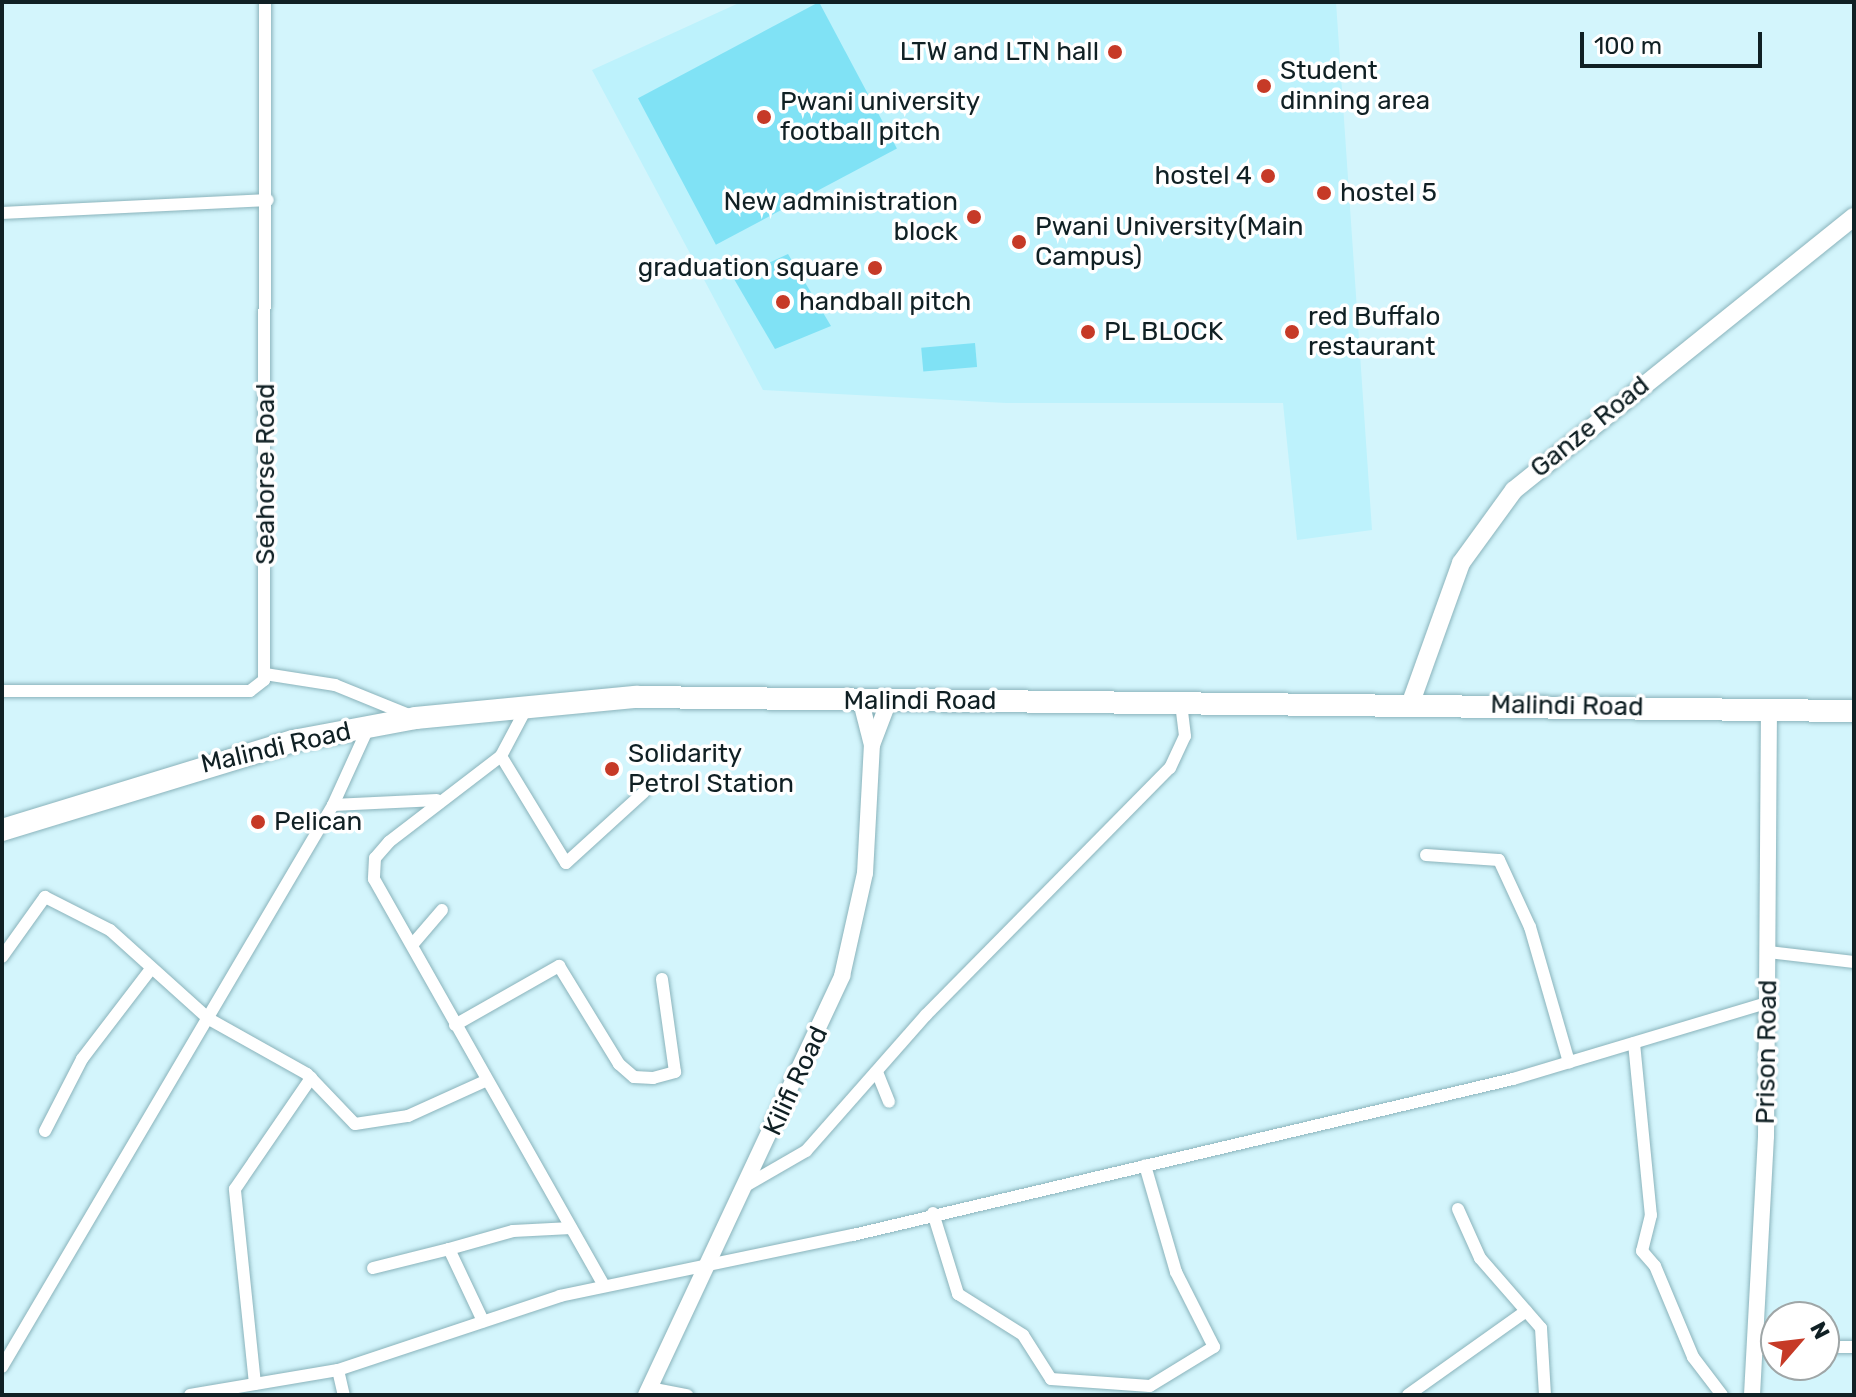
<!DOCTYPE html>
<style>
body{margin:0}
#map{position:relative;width:1856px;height:1397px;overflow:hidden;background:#d3f5fc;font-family:Rubik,sans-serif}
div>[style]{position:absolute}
.built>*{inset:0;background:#bdf2fc}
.green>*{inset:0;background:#80e2f5;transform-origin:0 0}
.roads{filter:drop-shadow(0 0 2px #8ab3bb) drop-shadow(0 0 2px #8ab3bb)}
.street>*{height:12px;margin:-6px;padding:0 6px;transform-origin:6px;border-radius:6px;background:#fff}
.secondary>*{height:16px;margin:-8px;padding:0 8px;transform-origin:8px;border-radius:8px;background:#fff}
.primary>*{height:18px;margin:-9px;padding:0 9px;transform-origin:9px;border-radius:9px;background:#fff}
.highway>*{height:22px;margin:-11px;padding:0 11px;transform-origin:11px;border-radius:11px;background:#fff}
.dots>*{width:22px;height:22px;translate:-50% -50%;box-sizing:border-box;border:4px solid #fff;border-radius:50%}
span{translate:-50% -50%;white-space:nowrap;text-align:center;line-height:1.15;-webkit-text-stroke:7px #fff;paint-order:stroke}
.poi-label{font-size:26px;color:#102024}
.right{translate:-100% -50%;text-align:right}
.left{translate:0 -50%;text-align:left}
.street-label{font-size:26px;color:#102024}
.frame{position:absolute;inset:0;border:4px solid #102024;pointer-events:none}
.north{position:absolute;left:1760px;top:1301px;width:80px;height:80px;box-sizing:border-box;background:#fff;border:2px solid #9fa6a7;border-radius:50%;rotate:62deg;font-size:22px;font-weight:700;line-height:32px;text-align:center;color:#102024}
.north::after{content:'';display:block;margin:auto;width:28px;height:36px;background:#c63a27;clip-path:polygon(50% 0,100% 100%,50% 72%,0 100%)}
.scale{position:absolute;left:1580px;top:32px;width:182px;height:36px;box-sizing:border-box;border:4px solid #102024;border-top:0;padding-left:10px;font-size:24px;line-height:28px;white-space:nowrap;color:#102024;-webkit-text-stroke:6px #fff;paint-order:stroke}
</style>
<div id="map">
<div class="built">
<i style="clip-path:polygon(741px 2px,1336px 2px,1372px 530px,1297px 540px,1283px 403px,1006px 403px,763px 390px,592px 70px)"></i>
</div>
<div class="green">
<i style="left:819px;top:2px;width:166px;height:205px;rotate:62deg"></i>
<i style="clip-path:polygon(788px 254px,831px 326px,775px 349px,734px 279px)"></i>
<i style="left:975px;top:343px;width:24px;height:54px;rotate:85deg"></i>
</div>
<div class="roads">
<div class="street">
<i style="left:2px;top:213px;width:266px;rotate:-2.8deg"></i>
<i style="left:265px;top:674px;width:71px;rotate:8.9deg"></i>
<i style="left:335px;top:685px;width:80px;rotate:22.1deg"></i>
<i style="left:2px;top:691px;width:248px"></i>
<i style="left:250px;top:691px;width:18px;rotate:-38deg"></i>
<i style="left:264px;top:680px;width:678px;rotate:-89.92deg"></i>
<i style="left:527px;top:707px;width:55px;rotate:118deg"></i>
<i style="left:501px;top:756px;width:141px;rotate:142.5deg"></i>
<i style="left:389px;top:842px;width:21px;rotate:131deg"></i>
<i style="left:375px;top:858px;width:21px;rotate:93deg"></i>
<i style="left:374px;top:879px;width:467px;rotate:60.5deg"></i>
<i style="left:501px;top:756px;width:125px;rotate:58.7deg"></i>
<i style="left:566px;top:863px;width:105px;rotate:-42.3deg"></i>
<i style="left:333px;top:805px;width:104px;rotate:-2.8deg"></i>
<i style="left:1426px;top:855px;width:73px;rotate:3.9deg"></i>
<i style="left:1499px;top:860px;width:74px;rotate:65.2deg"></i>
<i style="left:1530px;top:927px;width:141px;rotate:73.9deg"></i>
<i style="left:412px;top:945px;width:46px;rotate:-49.4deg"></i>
<i style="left:1768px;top:952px;width:87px;rotate:6.6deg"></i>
<i style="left:2px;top:957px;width:74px;rotate:-54.4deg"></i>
<i style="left:45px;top:897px;width:73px;rotate:26.9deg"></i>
<i style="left:110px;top:930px;width:133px;rotate:42deg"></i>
<i style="left:209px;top:1019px;width:112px;rotate:29.3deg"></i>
<i style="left:307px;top:1074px;width:69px;rotate:46.2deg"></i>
<i style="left:355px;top:1124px;width:54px;rotate:-8.6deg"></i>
<i style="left:408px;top:1116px;width:82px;rotate:-24.4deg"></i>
<i style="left:455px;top:1025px;width:120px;rotate:-29.6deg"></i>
<i style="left:559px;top:966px;width:115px;rotate:58.5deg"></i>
<i style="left:619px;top:1064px;width:20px;rotate:41deg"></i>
<i style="left:634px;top:1077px;width:19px;rotate:3deg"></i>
<i style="left:653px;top:1078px;width:23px;rotate:-15deg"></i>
<i style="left:675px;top:1072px;width:94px;rotate:-98deg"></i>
<i style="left:1634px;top:1043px;width:173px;rotate:84.4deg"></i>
<i style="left:1651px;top:1215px;width:37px;rotate:104deg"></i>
<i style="left:1642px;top:1251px;width:20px;rotate:49deg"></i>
<i style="left:1655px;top:1266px;width:99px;rotate:67.3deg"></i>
<i style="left:1693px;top:1357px;width:48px;rotate:52.7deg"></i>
<i style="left:877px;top:1072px;width:32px;rotate:68deg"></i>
<i style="left:45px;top:1131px;width:81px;rotate:-62.8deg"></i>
<i style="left:82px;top:1059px;width:112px;rotate:-52.6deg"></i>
<i style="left:747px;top:1185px;width:68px;rotate:-30deg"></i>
<i style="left:806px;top:1151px;width:181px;rotate:-48.6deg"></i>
<i style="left:926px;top:1015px;width:347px;rotate:-45.4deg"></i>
<i style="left:1170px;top:768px;width:35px;rotate:-65deg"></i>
<i style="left:1185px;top:736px;width:35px;rotate:-97deg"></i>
<i style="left:1458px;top:1209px;width:54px;rotate:65.8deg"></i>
<i style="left:1480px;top:1258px;width:93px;rotate:48.9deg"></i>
<i style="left:1541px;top:1328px;width:67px;rotate:86.6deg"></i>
<i style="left:933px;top:1213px;width:85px;rotate:72.8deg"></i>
<i style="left:958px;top:1294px;width:77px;rotate:32.2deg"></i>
<i style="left:1023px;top:1335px;width:52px;rotate:57.5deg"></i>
<i style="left:1051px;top:1379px;width:99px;rotate:4deg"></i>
<i style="left:1150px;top:1386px;width:75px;rotate:-31.4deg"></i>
<i style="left:1214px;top:1347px;width:84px;rotate:-116.9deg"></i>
<i style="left:1176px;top:1272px;width:111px;rotate:-106.2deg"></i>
<i style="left:449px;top:1249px;width:66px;rotate:-15.7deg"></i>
<i style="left:513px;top:1231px;width:58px;rotate:-3deg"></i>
<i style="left:373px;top:1268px;width:78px;rotate:-14deg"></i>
<i style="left:449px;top:1249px;width:80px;rotate:64.7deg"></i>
<i style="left:1824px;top:1347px;width:30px"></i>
<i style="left:1754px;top:1349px;width:22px;rotate:-3deg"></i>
<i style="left:2px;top:1367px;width:652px;rotate:-59.5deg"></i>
<i style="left:333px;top:805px;width:87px;rotate:-65.5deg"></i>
<i style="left:338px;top:1370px;width:26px;rotate:77deg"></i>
<i style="left:255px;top:1384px;width:196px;rotate:-95.9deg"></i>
<i style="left:235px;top:1189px;width:135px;rotate:-55.6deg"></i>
<i style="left:650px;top:1388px;width:38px;rotate:11deg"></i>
<i style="left:190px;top:1395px;width:150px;rotate:-9.6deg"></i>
<i style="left:338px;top:1370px;width:234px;rotate:-18.4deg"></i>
<i style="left:560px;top:1296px;width:299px;rotate:-11.8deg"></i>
<i style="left:853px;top:1235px;width:678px;rotate:-13.3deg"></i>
<i style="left:1513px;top:1079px;width:265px;rotate:-16.7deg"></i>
<i style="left:1408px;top:1395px;width:145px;rotate:-35.4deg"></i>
</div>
<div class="secondary">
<i style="left:861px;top:702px;width:44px;rotate:75.7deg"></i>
<i style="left:646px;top:1395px;width:463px;rotate:-64.9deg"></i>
<i style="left:842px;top:976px;width:106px;rotate:-77.4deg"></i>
<i style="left:865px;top:873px;width:128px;rotate:-86.9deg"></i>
<i style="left:872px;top:745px;width:45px;rotate:-69.1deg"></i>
<i style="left:1752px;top:1395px;width:259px;rotate:-86.9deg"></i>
<i style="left:1766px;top:1136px;width:427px;rotate:-89.6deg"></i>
</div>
<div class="primary">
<i style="left:1411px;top:702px;width:148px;rotate:-70.2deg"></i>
<i style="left:1461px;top:563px;width:90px;rotate:-54deg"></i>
<i style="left:1514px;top:490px;width:436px;rotate:-38.8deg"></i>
</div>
<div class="highway">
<i style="left:2px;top:830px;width:304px;rotate:-17deg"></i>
<i style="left:293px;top:741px;width:125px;rotate:-10.6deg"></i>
<i style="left:416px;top:718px;width:221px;rotate:-5.5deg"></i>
<i style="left:636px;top:697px;width:1218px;rotate:0.66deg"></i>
</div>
</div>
<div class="dots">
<i style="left:1115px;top:52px;background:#c63a27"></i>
<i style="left:1264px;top:86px;background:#c63a27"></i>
<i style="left:764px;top:117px;background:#c63a27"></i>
<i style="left:1268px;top:176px;background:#c63a27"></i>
<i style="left:1324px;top:193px;background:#c63a27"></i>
<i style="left:974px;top:217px;background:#c63a27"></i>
<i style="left:1019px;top:242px;background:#c63a27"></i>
<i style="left:875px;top:268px;background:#c63a27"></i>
<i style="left:783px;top:302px;background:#c63a27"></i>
<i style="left:1088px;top:332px;background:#c63a27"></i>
<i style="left:1292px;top:332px;background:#c63a27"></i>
<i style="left:612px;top:769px;background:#c63a27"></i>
<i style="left:258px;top:822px;background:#c63a27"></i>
</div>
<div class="poi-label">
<span class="right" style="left:1099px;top:52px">LTW and LTN hall</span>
<span class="left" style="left:1280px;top:86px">Student<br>dinning area</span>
<span class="left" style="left:780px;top:117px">Pwani university<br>football pitch</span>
<span class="right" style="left:1252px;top:176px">hostel 4</span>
<span class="left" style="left:1340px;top:193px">hostel 5</span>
<span class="right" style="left:958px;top:217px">New administration<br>block</span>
<span class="left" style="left:1035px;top:242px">Pwani University(Main<br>Campus)</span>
<span class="right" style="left:859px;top:268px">graduation square</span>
<span class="left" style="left:799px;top:302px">handball pitch</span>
<span class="left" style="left:1308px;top:332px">red Buffalo<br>restaurant</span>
<span class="left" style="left:1104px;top:332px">PL BLOCK</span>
<span class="left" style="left:628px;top:769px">Solidarity<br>Petrol Station</span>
<span class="left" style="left:274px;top:822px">Pelican</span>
</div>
<div class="street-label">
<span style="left:1590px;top:427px;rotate:-39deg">Ganze Road</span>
<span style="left:266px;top:474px;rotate:-90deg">Seahorse Road</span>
<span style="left:920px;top:701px">Malindi Road</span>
<span style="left:1567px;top:706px;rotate:1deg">Malindi Road</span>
<span style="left:276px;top:748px;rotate:-13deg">Malindi Road</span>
<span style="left:1767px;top:1052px;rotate:-89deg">Prison Road</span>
<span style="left:796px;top:1081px;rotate:-65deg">Kilifi Road</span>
</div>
<div class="frame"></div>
<div class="north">N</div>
<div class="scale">100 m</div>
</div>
